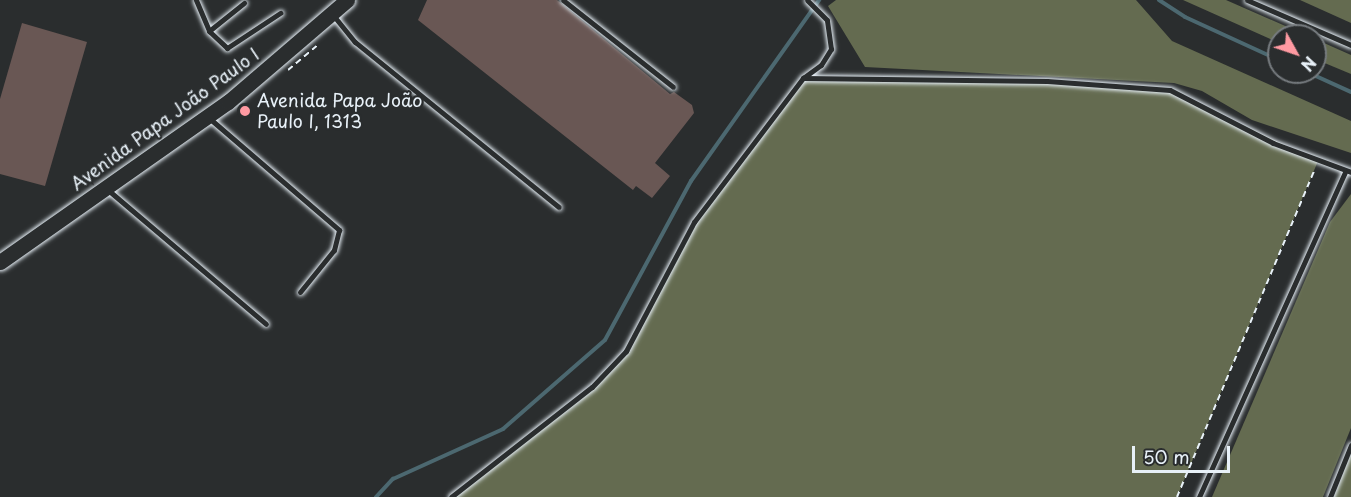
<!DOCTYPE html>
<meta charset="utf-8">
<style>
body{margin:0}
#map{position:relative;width:1351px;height:497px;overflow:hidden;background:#2a2d2e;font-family:"Playpen Sans",sans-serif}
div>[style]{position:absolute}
.green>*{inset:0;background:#646b50}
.stream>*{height:4px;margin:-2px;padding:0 2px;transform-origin:2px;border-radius:2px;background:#4c6870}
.building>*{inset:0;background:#695754}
.path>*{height:2px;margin-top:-1px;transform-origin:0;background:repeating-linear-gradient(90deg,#e8f1f8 0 6px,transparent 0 10.5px)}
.roads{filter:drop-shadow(0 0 2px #e8f1f8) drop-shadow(0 0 2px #e8f1f8)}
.lane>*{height:5px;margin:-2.5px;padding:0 2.5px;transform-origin:2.5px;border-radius:2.5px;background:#2a2d2e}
.secondary>*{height:15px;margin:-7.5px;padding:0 7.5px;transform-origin:7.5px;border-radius:7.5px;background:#2a2d2e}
.dots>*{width:16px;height:16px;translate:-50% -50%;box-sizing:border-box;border:3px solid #2a2d2e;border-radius:50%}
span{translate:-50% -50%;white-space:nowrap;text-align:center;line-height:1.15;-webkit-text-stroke:4.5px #2a2d2e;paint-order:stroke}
.poi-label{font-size:18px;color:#e8f1f8}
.left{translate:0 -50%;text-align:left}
.street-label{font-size:18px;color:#e8f1f8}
.north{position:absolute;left:1267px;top:24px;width:60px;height:60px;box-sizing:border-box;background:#2a2d2e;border:2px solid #767b7f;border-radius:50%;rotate:130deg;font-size:16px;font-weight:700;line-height:24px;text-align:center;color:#e8f1f8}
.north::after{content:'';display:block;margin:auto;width:21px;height:27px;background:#ff9aa2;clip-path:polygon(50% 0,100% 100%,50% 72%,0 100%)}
.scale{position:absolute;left:1132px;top:446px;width:98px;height:27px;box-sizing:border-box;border:3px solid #e8f1f8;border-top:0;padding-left:8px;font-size:18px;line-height:21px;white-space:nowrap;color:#e8f1f8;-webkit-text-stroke:4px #2a2d2e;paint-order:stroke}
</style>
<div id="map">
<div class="green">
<i style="clip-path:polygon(836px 0,1136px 0,1172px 41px,1351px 121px,1351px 153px,1252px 120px,1202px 91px,1174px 83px,865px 67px,828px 6px)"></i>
<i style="clip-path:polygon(1183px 0,1226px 0,1308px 36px,1279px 36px,1279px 43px)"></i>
<i style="clip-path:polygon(1300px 0,1351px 0,1351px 23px)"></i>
<i style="clip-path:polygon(1315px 39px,1351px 55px,1351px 74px,1315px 59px)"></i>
<i style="clip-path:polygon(803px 78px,1047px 81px,1170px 90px,1318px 161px,1177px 497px,452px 497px,592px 387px,626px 351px,694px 222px)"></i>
<i style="clip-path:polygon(1351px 194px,1351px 428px,1323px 497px,1212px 497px,1330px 222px)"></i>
<i style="clip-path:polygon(1351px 454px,1351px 497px,1334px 497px)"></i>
</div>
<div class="stream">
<i style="left:1159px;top:0;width:31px;rotate:33deg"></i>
<i style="left:1185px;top:17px;width:103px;rotate:24.6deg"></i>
<i style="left:1307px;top:72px;width:48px;rotate:24.4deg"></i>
<i style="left:376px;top:497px;width:25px;rotate:-47deg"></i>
<i style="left:393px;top:479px;width:121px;rotate:-24.4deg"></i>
<i style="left:503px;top:429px;width:135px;rotate:-41.1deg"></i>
<i style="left:605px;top:340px;width:181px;rotate:-61.6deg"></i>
<i style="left:691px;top:181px;width:222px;rotate:-54.7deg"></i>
</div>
<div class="building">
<i style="clip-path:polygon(427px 0,557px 0,670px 94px,674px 92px,692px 105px,694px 113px,655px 163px,670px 176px,652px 198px,636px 186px,633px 190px,418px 20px)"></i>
<i style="clip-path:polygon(22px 23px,87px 42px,45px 186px,0 174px,0 99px)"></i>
</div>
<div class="path">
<i style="left:288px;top:70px;width:42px;rotate:-40.2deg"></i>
<i style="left:1177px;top:497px;width:356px;rotate:-67.2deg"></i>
</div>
<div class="roads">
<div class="lane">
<i style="left:196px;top:0;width:34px;rotate:67deg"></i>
<i style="left:209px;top:31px;width:25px;rotate:43deg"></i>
<i style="left:227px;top:48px;width:64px;rotate:-33.4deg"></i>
<i style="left:563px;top:0;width:140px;rotate:38.3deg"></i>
<i style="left:1247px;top:0;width:113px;rotate:23.4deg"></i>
<i style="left:333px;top:15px;width:35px;rotate:51deg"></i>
<i style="left:355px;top:42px;width:262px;rotate:39deg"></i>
<i style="left:209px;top:31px;width:45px;rotate:-38.7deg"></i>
<i style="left:803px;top:78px;width:244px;rotate:0.7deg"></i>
<i style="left:1047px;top:81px;width:123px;rotate:4.2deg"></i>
<i style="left:1170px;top:90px;width:116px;rotate:27.2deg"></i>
<i style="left:1273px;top:143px;width:83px;rotate:20.4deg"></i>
<i style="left:209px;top:118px;width:172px;rotate:40.7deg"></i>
<i style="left:339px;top:230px;width:21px;rotate:104deg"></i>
<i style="left:334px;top:250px;width:54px;rotate:129deg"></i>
<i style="left:108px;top:190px;width:207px;rotate:40.3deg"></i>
<i style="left:451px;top:497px;width:179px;rotate:-38deg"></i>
<i style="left:592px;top:387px;width:50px;rotate:-46.6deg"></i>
<i style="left:626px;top:351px;width:146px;rotate:-62.2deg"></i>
<i style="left:694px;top:222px;width:181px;rotate:-52.9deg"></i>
<i style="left:803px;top:78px;width:22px;rotate:-36deg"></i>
<i style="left:821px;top:65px;width:19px;rotate:-58deg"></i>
<i style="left:831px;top:49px;width:29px;rotate:-98deg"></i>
<i style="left:827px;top:20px;width:28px;rotate:-135deg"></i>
<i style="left:1199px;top:497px;width:356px;rotate:-65.8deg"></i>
<i style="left:1330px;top:497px;width:56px;rotate:-68deg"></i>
</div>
<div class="secondary">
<i style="left:0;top:262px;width:279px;rotate:-35.1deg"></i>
<i style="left:228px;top:102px;width:157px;rotate:-40.6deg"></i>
</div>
</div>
<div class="dots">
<i style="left:245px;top:111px;background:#ff9aa2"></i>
</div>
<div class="poi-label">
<span class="left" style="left:257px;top:111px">Avenida Papa João<br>Paulo I, 1313</span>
</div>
<div class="street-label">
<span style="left:165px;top:119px;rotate:-36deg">Avenida Papa João Paulo I</span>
</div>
<div class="north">N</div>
<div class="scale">50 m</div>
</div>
